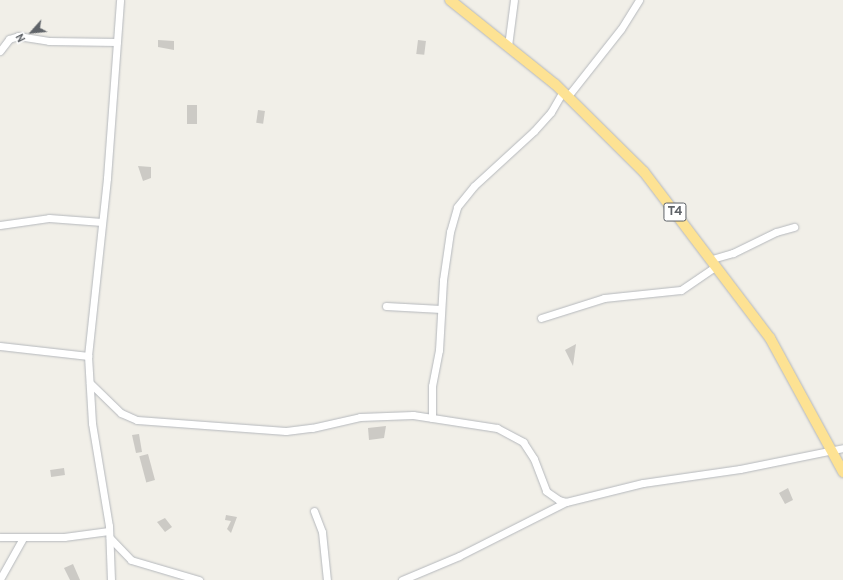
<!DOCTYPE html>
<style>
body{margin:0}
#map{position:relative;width:843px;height:580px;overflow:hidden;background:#f1efe8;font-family:Overpass,sans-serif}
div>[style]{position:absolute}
.building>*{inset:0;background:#cccac5;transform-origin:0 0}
.roads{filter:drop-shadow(0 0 1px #b5b8bc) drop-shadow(0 0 1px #b5b8bc)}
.minor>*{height:7px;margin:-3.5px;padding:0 3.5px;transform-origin:3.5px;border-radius:3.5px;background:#fff}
.highway>*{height:10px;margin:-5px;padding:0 5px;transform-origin:5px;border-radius:5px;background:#fde293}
span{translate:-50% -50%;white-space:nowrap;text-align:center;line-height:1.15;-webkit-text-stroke:4px #fff;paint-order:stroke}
.shield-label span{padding:1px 3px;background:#fff;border:1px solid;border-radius:3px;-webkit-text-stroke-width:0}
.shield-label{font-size:13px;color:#5f6368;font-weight:700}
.north{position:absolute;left:12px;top:12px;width:40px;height:40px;-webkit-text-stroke:3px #fff;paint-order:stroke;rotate:243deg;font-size:11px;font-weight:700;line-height:16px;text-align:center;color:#5f6368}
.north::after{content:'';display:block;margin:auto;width:14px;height:18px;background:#5f6368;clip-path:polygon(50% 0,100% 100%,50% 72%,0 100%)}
</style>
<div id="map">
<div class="building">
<i style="clip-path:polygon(158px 40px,174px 41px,174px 50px,158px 47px)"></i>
<i style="left:418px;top:40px;width:8px;height:14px;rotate:7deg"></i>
<i style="left:187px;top:105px;width:10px;height:19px"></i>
<i style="left:258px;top:110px;width:7px;height:13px;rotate:8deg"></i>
<i style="clip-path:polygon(138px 166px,151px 167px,151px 178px,143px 181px)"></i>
<i style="clip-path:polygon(576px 344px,573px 366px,565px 350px)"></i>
<i style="clip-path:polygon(386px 426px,384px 438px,369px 440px,368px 428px)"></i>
<i style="clip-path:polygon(139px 434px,142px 452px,136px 453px,132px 435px)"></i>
<i style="left:148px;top:454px;width:27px;height:9px;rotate:75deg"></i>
<i style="left:64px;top:468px;width:7px;height:14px;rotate:82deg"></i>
<i style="clip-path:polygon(788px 488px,793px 500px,785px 504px,779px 493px)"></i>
<i style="clip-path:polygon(226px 515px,237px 517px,231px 533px,227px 529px,231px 521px,225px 520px)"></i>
<i style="clip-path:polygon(165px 518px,172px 527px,165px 532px,157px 522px)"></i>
<i style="clip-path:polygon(73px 564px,80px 580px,70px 580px,64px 568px)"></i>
</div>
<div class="roads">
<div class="minor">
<i style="left:508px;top:46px;width:46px;rotate:-82.6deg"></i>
<i style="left:0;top:51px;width:15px;rotate:-53deg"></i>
<i style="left:9px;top:39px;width:9px;rotate:-18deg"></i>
<i style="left:18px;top:36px;width:31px;rotate:9deg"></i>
<i style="left:49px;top:41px;width:68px;rotate:0.8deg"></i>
<i style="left:568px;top:96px;width:85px;rotate:-51.7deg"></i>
<i style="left:621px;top:29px;width:34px;rotate:-58deg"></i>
<i style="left:0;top:225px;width:49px;rotate:-8.1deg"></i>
<i style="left:49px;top:218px;width:53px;rotate:4.3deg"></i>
<i style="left:712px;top:259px;width:22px;rotate:-16deg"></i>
<i style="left:733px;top:253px;width:48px;rotate:-26deg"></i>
<i style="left:776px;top:232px;width:19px;rotate:-16deg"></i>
<i style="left:386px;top:306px;width:55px;rotate:3.1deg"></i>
<i style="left:541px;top:318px;width:66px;rotate:-17.6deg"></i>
<i style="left:604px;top:298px;width:77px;rotate:-5.9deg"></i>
<i style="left:681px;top:290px;width:42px;rotate:-34.4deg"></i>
<i style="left:0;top:346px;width:89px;rotate:6.5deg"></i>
<i style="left:90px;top:383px;width:43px;rotate:44.1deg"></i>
<i style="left:121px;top:413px;width:17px;rotate:24deg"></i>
<i style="left:137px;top:420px;width:149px;rotate:4.2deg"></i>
<i style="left:286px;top:431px;width:26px;rotate:-7deg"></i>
<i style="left:312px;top:428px;width:49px;rotate:-12.9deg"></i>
<i style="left:360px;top:417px;width:53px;rotate:-2.2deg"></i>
<i style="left:413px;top:415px;width:85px;rotate:8.8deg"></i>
<i style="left:497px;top:428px;width:30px;rotate:28deg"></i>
<i style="left:523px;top:442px;width:20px;rotate:57deg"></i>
<i style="left:534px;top:459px;width:34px;rotate:69deg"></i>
<i style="left:546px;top:491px;width:16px;rotate:35deg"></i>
<i style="left:559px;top:500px;width:7px;rotate:16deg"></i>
<i style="left:432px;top:418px;width:32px;rotate:-90deg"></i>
<i style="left:432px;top:386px;width:37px;rotate:-79deg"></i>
<i style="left:439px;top:350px;width:70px;rotate:-86.7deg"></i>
<i style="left:443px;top:280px;width:49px;rotate:-81.7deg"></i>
<i style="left:450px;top:232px;width:26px;rotate:-74deg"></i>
<i style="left:457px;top:207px;width:27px;rotate:-51deg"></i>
<i style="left:474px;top:186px;width:81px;rotate:-42.5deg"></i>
<i style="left:534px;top:131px;width:25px;rotate:-48deg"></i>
<i style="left:551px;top:112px;width:24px;rotate:-60deg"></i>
<i style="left:314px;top:511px;width:22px;rotate:69deg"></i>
<i style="left:322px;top:532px;width:48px;rotate:84.1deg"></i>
<i style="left:0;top:537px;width:64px"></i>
<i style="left:64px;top:537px;width:45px;rotate:-7.6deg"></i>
<i style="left:110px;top:538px;width:30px;rotate:46deg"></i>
<i style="left:131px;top:560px;width:71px;rotate:16.4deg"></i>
<i style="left:0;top:579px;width:47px;rotate:-60.7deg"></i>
<i style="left:111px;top:580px;width:54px;rotate:-92.1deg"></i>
<i style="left:109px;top:526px;width:104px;rotate:-99.4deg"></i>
<i style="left:92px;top:423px;width:67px;rotate:-93.4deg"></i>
<i style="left:88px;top:356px;width:179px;rotate:-83.9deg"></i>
<i style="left:107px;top:178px;width:178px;rotate:-85.8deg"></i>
<i style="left:402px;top:580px;width:62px;rotate:-22.8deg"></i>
<i style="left:459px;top:556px;width:120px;rotate:-26.8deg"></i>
<i style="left:566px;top:502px;width:79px;rotate:-13.9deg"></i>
<i style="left:643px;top:483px;width:98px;rotate:-8.2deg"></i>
<i style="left:740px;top:469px;width:105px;rotate:-11.5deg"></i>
</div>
<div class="highway">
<i style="left:450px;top:0;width:134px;rotate:38.7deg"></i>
<i style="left:555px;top:84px;width:125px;rotate:44.7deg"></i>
<i style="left:644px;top:172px;width:208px;rotate:52.8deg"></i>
<i style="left:770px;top:338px;width:153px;rotate:61.4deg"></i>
</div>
</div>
<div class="shield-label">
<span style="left:675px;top:212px">T4</span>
</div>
<div class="north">N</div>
</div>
